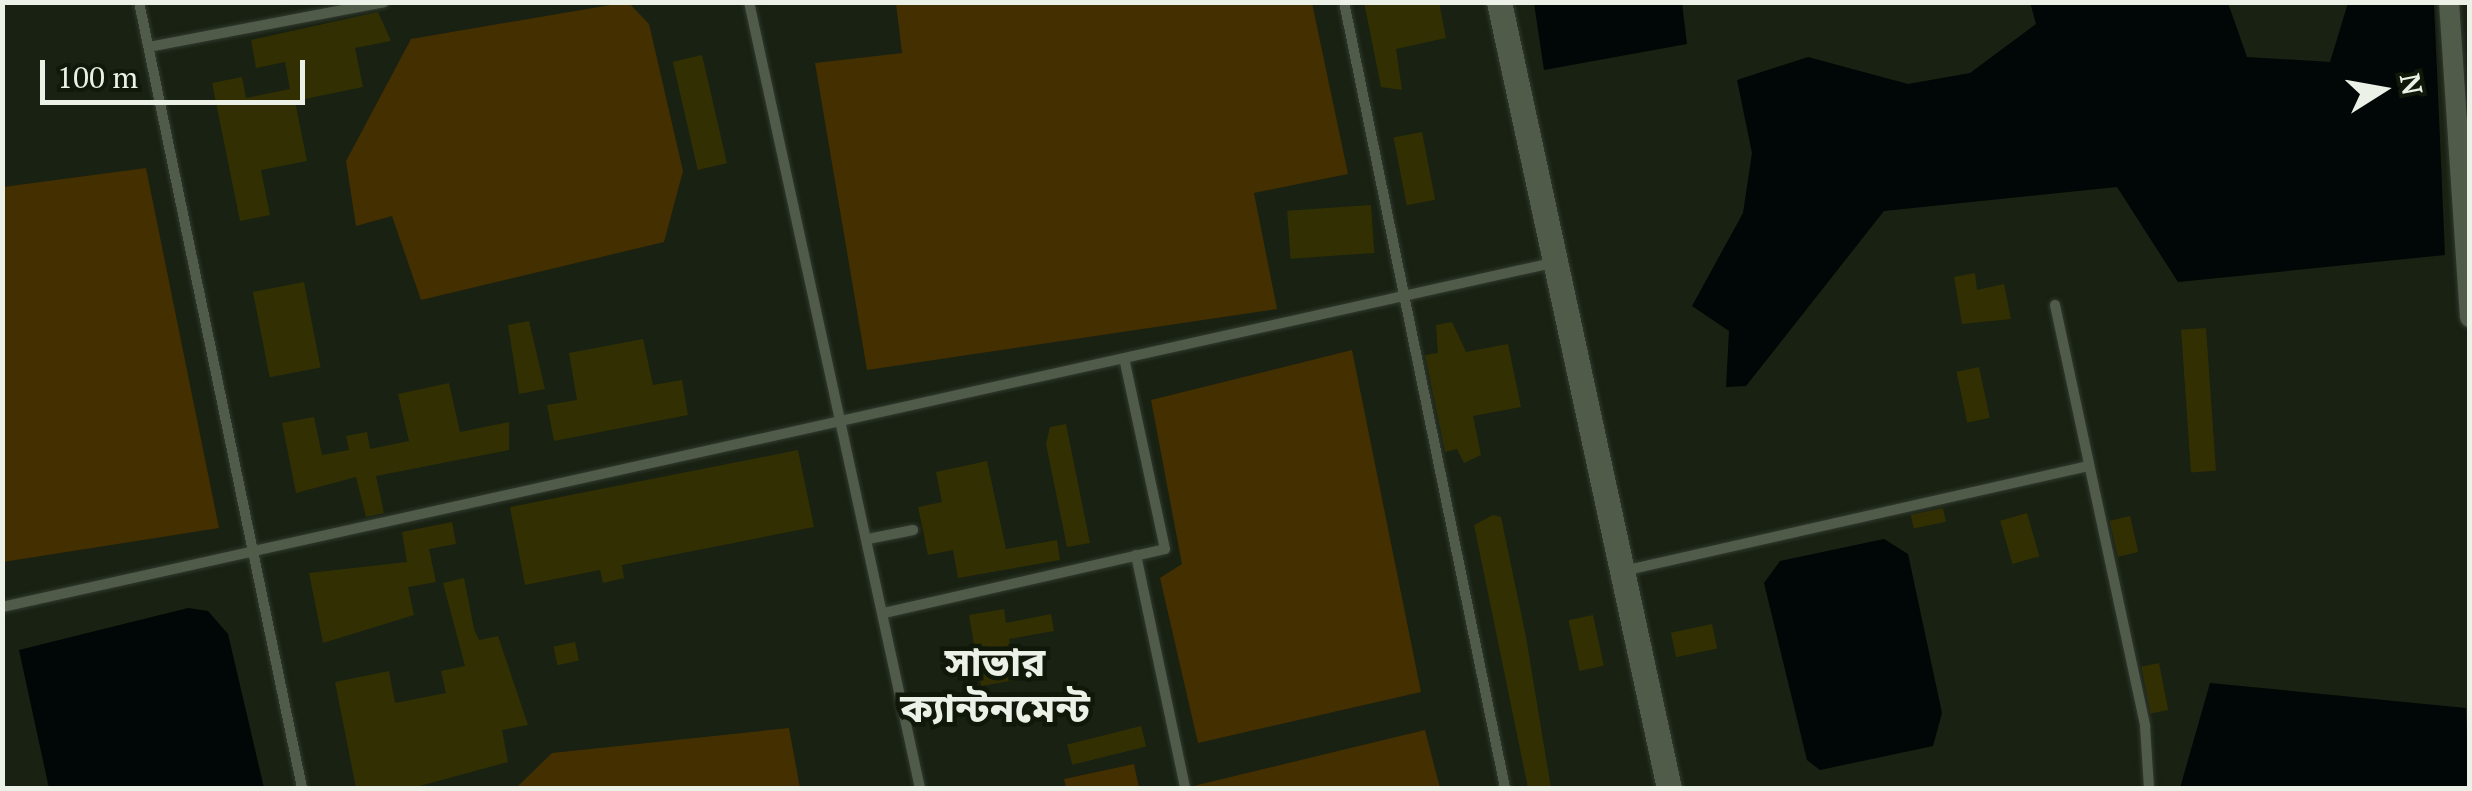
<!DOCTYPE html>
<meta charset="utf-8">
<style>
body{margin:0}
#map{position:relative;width:2472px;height:791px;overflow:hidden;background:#182112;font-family:"PT Serif","Noto Sans Bengali",serif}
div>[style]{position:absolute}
.green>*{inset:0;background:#442f00}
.water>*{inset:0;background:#000706}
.building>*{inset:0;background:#323003;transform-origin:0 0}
.roads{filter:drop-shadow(0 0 2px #32392f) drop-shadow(0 0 2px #32392f)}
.service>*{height:10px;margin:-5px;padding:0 5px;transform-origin:5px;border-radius:5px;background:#515b4a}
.minor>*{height:20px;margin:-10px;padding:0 10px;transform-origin:10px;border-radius:10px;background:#515b4a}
.tertiary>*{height:25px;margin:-12.5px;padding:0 12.5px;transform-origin:12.5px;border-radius:12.5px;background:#515b4a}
span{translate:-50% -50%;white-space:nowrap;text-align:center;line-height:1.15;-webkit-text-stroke:9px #0f1809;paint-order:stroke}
.district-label{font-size:40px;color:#ebf1e7;font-weight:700}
.frame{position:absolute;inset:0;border:5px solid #ebf1e7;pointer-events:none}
.north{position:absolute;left:2332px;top:40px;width:100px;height:100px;-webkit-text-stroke:8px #0f1809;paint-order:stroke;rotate:79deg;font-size:28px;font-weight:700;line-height:40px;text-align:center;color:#ebf1e7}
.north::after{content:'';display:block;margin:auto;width:35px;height:45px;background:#ebf1e7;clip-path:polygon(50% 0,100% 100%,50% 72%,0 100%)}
.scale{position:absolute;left:40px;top:60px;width:265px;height:45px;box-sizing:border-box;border:5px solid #ebf1e7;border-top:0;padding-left:12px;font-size:30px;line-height:35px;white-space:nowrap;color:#ebf1e7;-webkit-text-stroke:8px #0f1809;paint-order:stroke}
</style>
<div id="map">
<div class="green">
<i style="clip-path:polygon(628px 2px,649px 24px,683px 171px,664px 242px,421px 300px,392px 216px,356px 226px,346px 161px,411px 39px)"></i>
<i style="clip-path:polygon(896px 3px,1312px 3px,1348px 174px,1254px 193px,1277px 309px,867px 370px,815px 63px,902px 53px)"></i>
<i style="clip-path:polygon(146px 168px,219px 528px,3px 562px,3px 187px)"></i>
<i style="clip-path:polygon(1352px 350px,1421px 692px,1198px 743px,1160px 578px,1182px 564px,1151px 400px)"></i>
<i style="clip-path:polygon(789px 728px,800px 788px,516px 788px,552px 753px)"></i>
<i style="clip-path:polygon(1425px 730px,1440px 788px,1194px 788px,1193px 786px)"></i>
<i style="clip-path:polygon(1134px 764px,1139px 788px,1066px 788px,1064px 779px)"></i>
</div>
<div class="water">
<i style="clip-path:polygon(2030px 2px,2228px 3px,2247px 57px,2330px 62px,2348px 3px,2434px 3px,2445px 255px,2178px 282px,2117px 187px,1884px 211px,1746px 386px,1726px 387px,1729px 331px,1692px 306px,1743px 213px,1752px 153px,1737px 80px,1808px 57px,1908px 84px,1970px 73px,2036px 24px)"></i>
<i style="clip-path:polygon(1534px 3px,1682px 3px,1687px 44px,1544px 70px)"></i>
<i style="clip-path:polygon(1884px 539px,1908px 554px,1942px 713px,1933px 746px,1820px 770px,1807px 760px,1764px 583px,1780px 561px)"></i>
<i style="clip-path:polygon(188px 608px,208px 611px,228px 634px,264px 788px,49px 788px,19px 650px)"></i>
<i style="clip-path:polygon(2210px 683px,2466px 708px,2469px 788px,2180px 788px)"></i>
</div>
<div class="building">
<i style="clip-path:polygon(1364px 2px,1439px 2px,1446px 38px,1396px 49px,1402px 90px,1381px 87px)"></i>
<i style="clip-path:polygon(378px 12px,391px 41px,355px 48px,363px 87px,295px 101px,307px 161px,261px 170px,270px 215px,240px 221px,212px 83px,242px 77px,246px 98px,290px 89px,285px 62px,256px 68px,251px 40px)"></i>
<i style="left:702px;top:55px;width:111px;height:30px;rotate:77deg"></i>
<i style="left:1422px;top:132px;width:69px;height:29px;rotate:79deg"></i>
<i style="left:1371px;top:205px;width:48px;height:84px;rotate:86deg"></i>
<i style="clip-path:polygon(1975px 273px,1977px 290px,2004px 284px,2011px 319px,1962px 324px,1954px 277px)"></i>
<i style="left:304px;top:282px;width:87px;height:52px;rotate:79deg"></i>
<i style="clip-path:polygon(529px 321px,545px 389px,519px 394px,508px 325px)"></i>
<i style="clip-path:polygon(1452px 322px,1466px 352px,1508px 344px,1521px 407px,1473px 416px,1481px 455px,1464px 463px,1457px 449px,1445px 452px,1425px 355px,1438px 353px,1436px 325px)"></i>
<i style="left:2206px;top:328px;width:143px;height:25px;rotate:86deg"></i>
<i style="clip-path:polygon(643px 339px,653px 385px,682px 380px,688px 415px,554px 441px,547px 405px,577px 400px,569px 353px)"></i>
<i style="left:1979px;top:367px;width:52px;height:23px;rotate:78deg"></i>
<i style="clip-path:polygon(449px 383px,460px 432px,509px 422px,509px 450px,376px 476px,384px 513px,366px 517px,356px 477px,296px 493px,282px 423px,314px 417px,322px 455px,349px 450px,346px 436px,367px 432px,370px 449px,409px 441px,398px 394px)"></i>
<i style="clip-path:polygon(1066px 424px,1090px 543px,1067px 547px,1046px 444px,1050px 427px)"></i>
<i style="clip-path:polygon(798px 450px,814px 527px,622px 565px,624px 578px,603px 583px,600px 570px,525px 585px,510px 507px)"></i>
<i style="clip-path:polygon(987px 461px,1006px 549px,1057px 540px,1060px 560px,958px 578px,953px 550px,928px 555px,918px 507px,942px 502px,936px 472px)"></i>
<i style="left:1943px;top:508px;width:14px;height:33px;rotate:78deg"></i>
<i style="left:2027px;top:513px;width:45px;height:28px;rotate:74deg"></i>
<i style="clip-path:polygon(1493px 515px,1501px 517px,1526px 637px,1551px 788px,1528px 788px,1474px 525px)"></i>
<i style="left:2130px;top:516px;width:37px;height:21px;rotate:77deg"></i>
<i style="clip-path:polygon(452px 522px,456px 544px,429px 549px,436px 582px,408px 587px,414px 615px,323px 643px,309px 573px,407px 562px,402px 532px)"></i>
<i style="clip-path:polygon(464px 578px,474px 629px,479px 640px,498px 636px,528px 725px,502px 730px,508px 762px,412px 788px,356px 788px,335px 682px,389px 671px,395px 703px,446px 693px,441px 671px,465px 666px,443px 583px)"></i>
<i style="clip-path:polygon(1004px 609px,1006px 623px,1051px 614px,1054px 631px,1009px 639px,1016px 680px,981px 686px,969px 615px)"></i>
<i style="left:1593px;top:615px;width:52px;height:25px;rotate:78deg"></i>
<i style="left:1712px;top:624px;width:25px;height:42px;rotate:78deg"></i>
<i style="left:575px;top:642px;width:19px;height:22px;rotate:78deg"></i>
<i style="left:2159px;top:663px;width:48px;height:18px;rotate:79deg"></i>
<i style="left:1141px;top:726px;width:21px;height:76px;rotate:76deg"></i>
</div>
<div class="roads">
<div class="service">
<i style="left:139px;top:2px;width:803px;rotate:78.28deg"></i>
<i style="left:749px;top:2px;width:804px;rotate:77.73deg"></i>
<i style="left:1344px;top:2px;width:802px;rotate:78.42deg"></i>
<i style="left:149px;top:47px;width:239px;rotate:-10.8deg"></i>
<i style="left:2055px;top:305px;width:431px;rotate:77.9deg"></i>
<i style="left:2145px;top:726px;width:62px;rotate:86.3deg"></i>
<i style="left:868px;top:539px;width:46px;rotate:-11.3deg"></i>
<i style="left:1136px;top:555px;width:238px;rotate:78.1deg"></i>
<i style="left:1623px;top:571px;width:475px;rotate:-12.7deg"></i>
<i style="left:2px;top:607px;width:1589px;rotate:-12.51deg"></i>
<i style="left:884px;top:613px;width:288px;rotate:-12.8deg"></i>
<i style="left:1165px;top:549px;width:191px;rotate:-102.1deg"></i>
</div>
<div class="minor">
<i style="left:2449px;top:2px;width:316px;rotate:86.2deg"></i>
</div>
<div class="tertiary">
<i style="left:1499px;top:2px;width:804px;rotate:77.8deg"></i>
</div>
</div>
<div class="district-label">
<span style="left:995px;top:684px">সাভার<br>ক্যান্টনমেন্ট</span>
</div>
<div class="frame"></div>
<div class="north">N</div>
<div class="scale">100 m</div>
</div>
